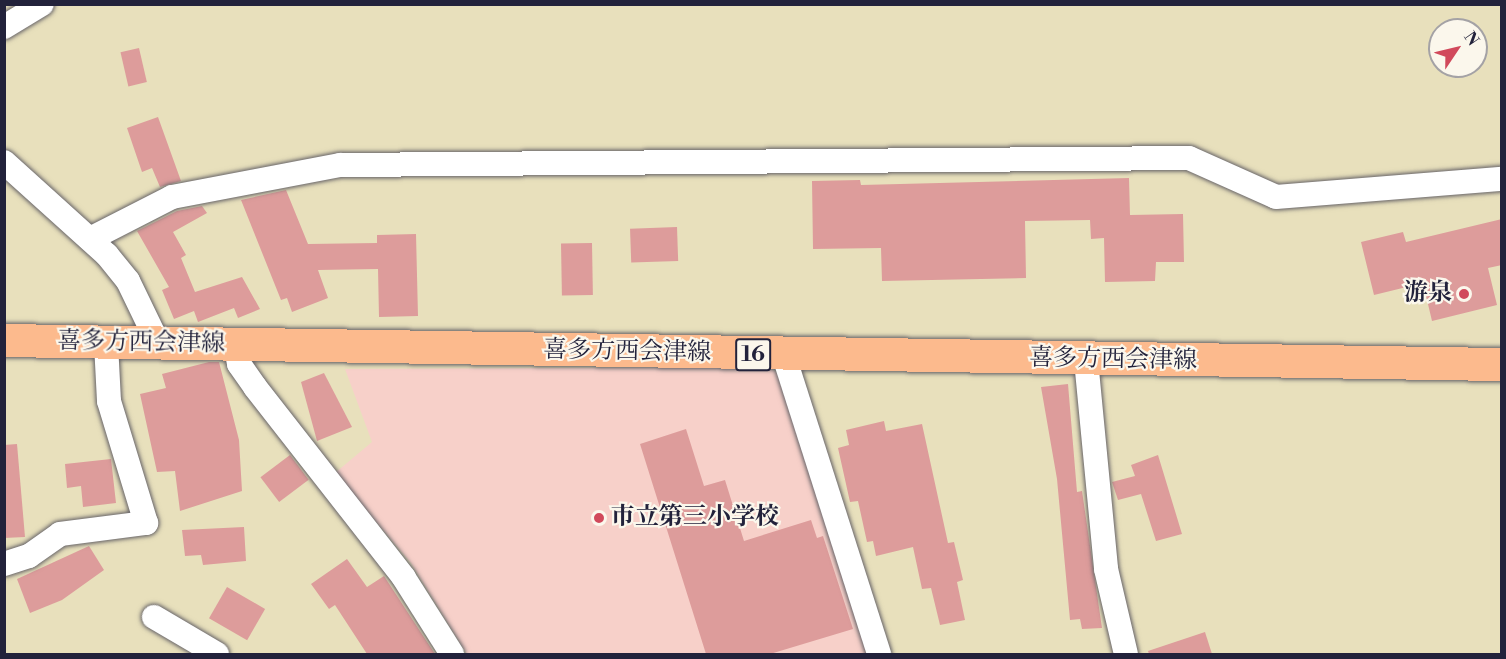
<!DOCTYPE html>
<meta charset="utf-8">
<style>
body{margin:0}
#map{position:relative;width:1506px;height:659px;overflow:hidden;background:#e8e0bc;font-family:"Libre Bodoni","Noto Serif JP",serif}
div>[style]{position:absolute}
.built>*{inset:0;background:#f7d0c9}
.building>*{inset:0;background:#dd9c9b;transform-origin:0 0}
.roads{filter:drop-shadow(0 0 2px #676468) drop-shadow(0 0 2px #676468)}
.minor>*{height:24px;margin:-12px;padding:0 12px;transform-origin:12px;border-radius:12px;background:#fff}
.primary>*{height:33px;margin:-16.5px;padding:0 16.5px;transform-origin:16.5px;border-radius:16.5px;background:#fcba8d}
.dots>*{width:16px;height:16px;translate:-50% -50%;box-sizing:border-box;border:3px solid #fbf7ec;border-radius:50%}
span{translate:-50% -50%;white-space:nowrap;text-align:center;line-height:1.15;-webkit-text-stroke:4.5px #fbf7ec;paint-order:stroke}
.shield-label span{padding:2px 4px;background:#fbf7ec;border:2px solid;border-radius:4px;-webkit-text-stroke-width:0}
.shield-label{font-size:22px;color:#22223b;font-weight:700}
.poi-label{font-size:24px;color:#22223b;font-weight:700}
.right{translate:-100% -50%;text-align:right}
.left{translate:0 -50%;text-align:left}
.street-label{font-size:24px;color:#22223b}
.frame{position:absolute;inset:0;border:6px solid #22223b;pointer-events:none}
.north{position:absolute;left:1428px;top:18px;width:60px;height:60px;box-sizing:border-box;background:#fbf7ec;border:2px solid #a4a2a5;border-radius:50%;rotate:55deg;font-size:16px;font-weight:700;line-height:24px;text-align:center;color:#22223b}
.north::after{content:'';display:block;margin:auto;width:21px;height:27px;background:#d1495b;clip-path:polygon(50% 0,100% 100%,50% 72%,0 100%)}
</style>
<div id="map">
<div class="built">
<i style="clip-path:polygon(769px 367px,777px 373px,871px 654px,467px 654px,411px 563px,335px 473px,372px 442px,345px 369px)"></i>
</div>
<div class="building">
<i style="left:139px;top:48px;width:35px;height:19px;rotate:77deg"></i>
<i style="clip-path:polygon(158px 117px,181px 181px,160px 187px,152px 168px,142px 172px,127px 128px)"></i>
<i style="clip-path:polygon(1129px 178px,1130px 215px,1183px 214px,1184px 262px,1156px 262px,1155px 281px,1105px 282px,1104px 238px,1091px 239px,1090px 220px,1025px 221px,1026px 278px,882px 281px,881px 248px,813px 249px,812px 181px,860px 180px,861px 185px)"></i>
<i style="clip-path:polygon(286px 190px,308px 244px,377px 243px,377px 235px,416px 234px,418px 316px,379px 317px,378px 269px,318px 270px,328px 298px,292px 312px,287px 298px,281px 300px,241px 200px)"></i>
<i style="clip-path:polygon(202px 206px,207px 213px,173px 232px,186px 255px,181px 258px,195px 292px,242px 277px,260px 309px,238px 318px,234px 308px,198px 322px,194px 311px,174px 319px,162px 290px,169px 287px,137px 231px,177px 211px)"></i>
<i style="clip-path:polygon(1502px 219px,1502px 265px,1488px 268px,1497px 305px,1432px 321px,1423px 283px,1374px 295px,1361px 242px,1403px 232px,1406px 242px)"></i>
<i style="left:677px;top:227px;width:34px;height:47px;rotate:88deg"></i>
<i style="left:592px;top:243px;width:52px;height:31px;rotate:89deg"></i>
<i style="clip-path:polygon(209px 362px,219px 362px,239px 440px,242px 491px,180px 511px,175px 471px,157px 472px,140px 394px,166px 388px,162px 374px)"></i>
<i style="clip-path:polygon(324px 373px,352px 427px,317px 441px,301px 382px)"></i>
<i style="clip-path:polygon(1068px 384px,1077px 492px,1082px 491px,1102px 628px,1082px 629px,1080px 619px,1070px 620px,1057px 479px,1041px 387px)"></i>
<i style="clip-path:polygon(884px 421px,886px 431px,922px 424px,948px 543px,954px 542px,963px 580px,957px 582px,965px 620px,940px 625px,931px 588px,922px 589px,913px 547px,876px 556px,873px 541px,867px 542px,858px 501px,850px 502px,838px 448px,849px 445px,846px 430px)"></i>
<i style="clip-path:polygon(686px 429px,704px 486px,725px 480px,744px 541px,811px 520px,817px 538px,823px 536px,853px 629px,770px 654px,706px 654px,640px 444px)"></i>
<i style="clip-path:polygon(17px 444px,25px 537px,4px 538px,4px 445px)"></i>
<i style="left:290px;top:455px;width:31px;height:37px;rotate:53deg"></i>
<i style="clip-path:polygon(1158px 455px,1182px 534px,1156px 541px,1141px 494px,1118px 500px,1112px 482px,1135px 476px,1131px 465px)"></i>
<i style="clip-path:polygon(111px 459px,116px 503px,83px 507px,81px 486px,67px 488px,65px 464px)"></i>
<i style="clip-path:polygon(244px 527px,246px 561px,203px 565px,201px 555px,185px 556px,182px 530px)"></i>
<i style="clip-path:polygon(89px 546px,104px 570px,62px 600px,30px 613px,17px 579px)"></i>
<i style="clip-path:polygon(347px 559px,367px 587px,384px 576px,435px 654px,367px 654px,335px 605px,329px 609px,311px 584px)"></i>
<i style="left:227px;top:587px;width:44px;height:36px;rotate:30deg"></i>
<i style="clip-path:polygon(1205px 632px,1212px 654px,1149px 654px,1148px 651px)"></i>
</div>
<div class="roads">
<div class="minor">
<i style="left:4px;top:27px;width:44px;rotate:-31.2deg"></i>
<i style="left:4px;top:162px;width:139px;rotate:42.1deg"></i>
<i style="left:107px;top:255px;width:33px;rotate:51deg"></i>
<i style="left:128px;top:281px;width:71px;rotate:64.2deg"></i>
<i style="left:90px;top:239px;width:92px;rotate:-27.1deg"></i>
<i style="left:172px;top:197px;width:171px;rotate:-10.8deg"></i>
<i style="left:340px;top:165px;width:849px;rotate:-0.47deg"></i>
<i style="left:1189px;top:158px;width:95px;rotate:24.1deg"></i>
<i style="left:1276px;top:197px;width:227px;rotate:-4.6deg"></i>
<i style="left:235px;top:343px;width:21px;rotate:79deg"></i>
<i style="left:239px;top:364px;width:28px;rotate:55deg"></i>
<i style="left:255px;top:387px;width:242px;rotate:52deg"></i>
<i style="left:404px;top:578px;width:90px;rotate:57.7deg"></i>
<i style="left:784px;top:356px;width:313px;rotate:72.3deg"></i>
<i style="left:1086px;top:360px;width:210px;rotate:84.5deg"></i>
<i style="left:1106px;top:569px;width:87px;rotate:76.8deg"></i>
<i style="left:4px;top:564px;width:26px;rotate:-18deg"></i>
<i style="left:29px;top:556px;width:38px;rotate:-35deg"></i>
<i style="left:60px;top:534px;width:87px;rotate:-7.3deg"></i>
<i style="left:146px;top:523px;width:127px;rotate:-106.9deg"></i>
<i style="left:109px;top:401px;width:57px;rotate:-93deg"></i>
<i style="left:154px;top:617px;width:73px;rotate:30.4deg"></i>
</div>
<div class="primary">
<i style="left:4px;top:340px;width:1498px;rotate:0.92deg"></i>
</div>
</div>
<div class="dots">
<i style="left:1464px;top:294px;background:#d1495b"></i>
<i style="left:599px;top:518px;background:#d1495b"></i>
</div>
<div class="shield-label">
<span style="left:753px;top:355px">16</span>
</div>
<div class="poi-label">
<span class="right" style="left:1452px;top:294px">游泉</span>
<span class="left" style="left:611px;top:518px">市立第三小学校</span>
</div>
<div class="street-label">
<span style="left:141px;top:343px;rotate:1deg">喜多方西会津線</span>
<span style="left:627px;top:352px;rotate:1deg">喜多方西会津線</span>
<span style="left:1113px;top:360px;rotate:1deg">喜多方西会津線</span>
</div>
<div class="frame"></div>
<div class="north">N</div>
</div>
